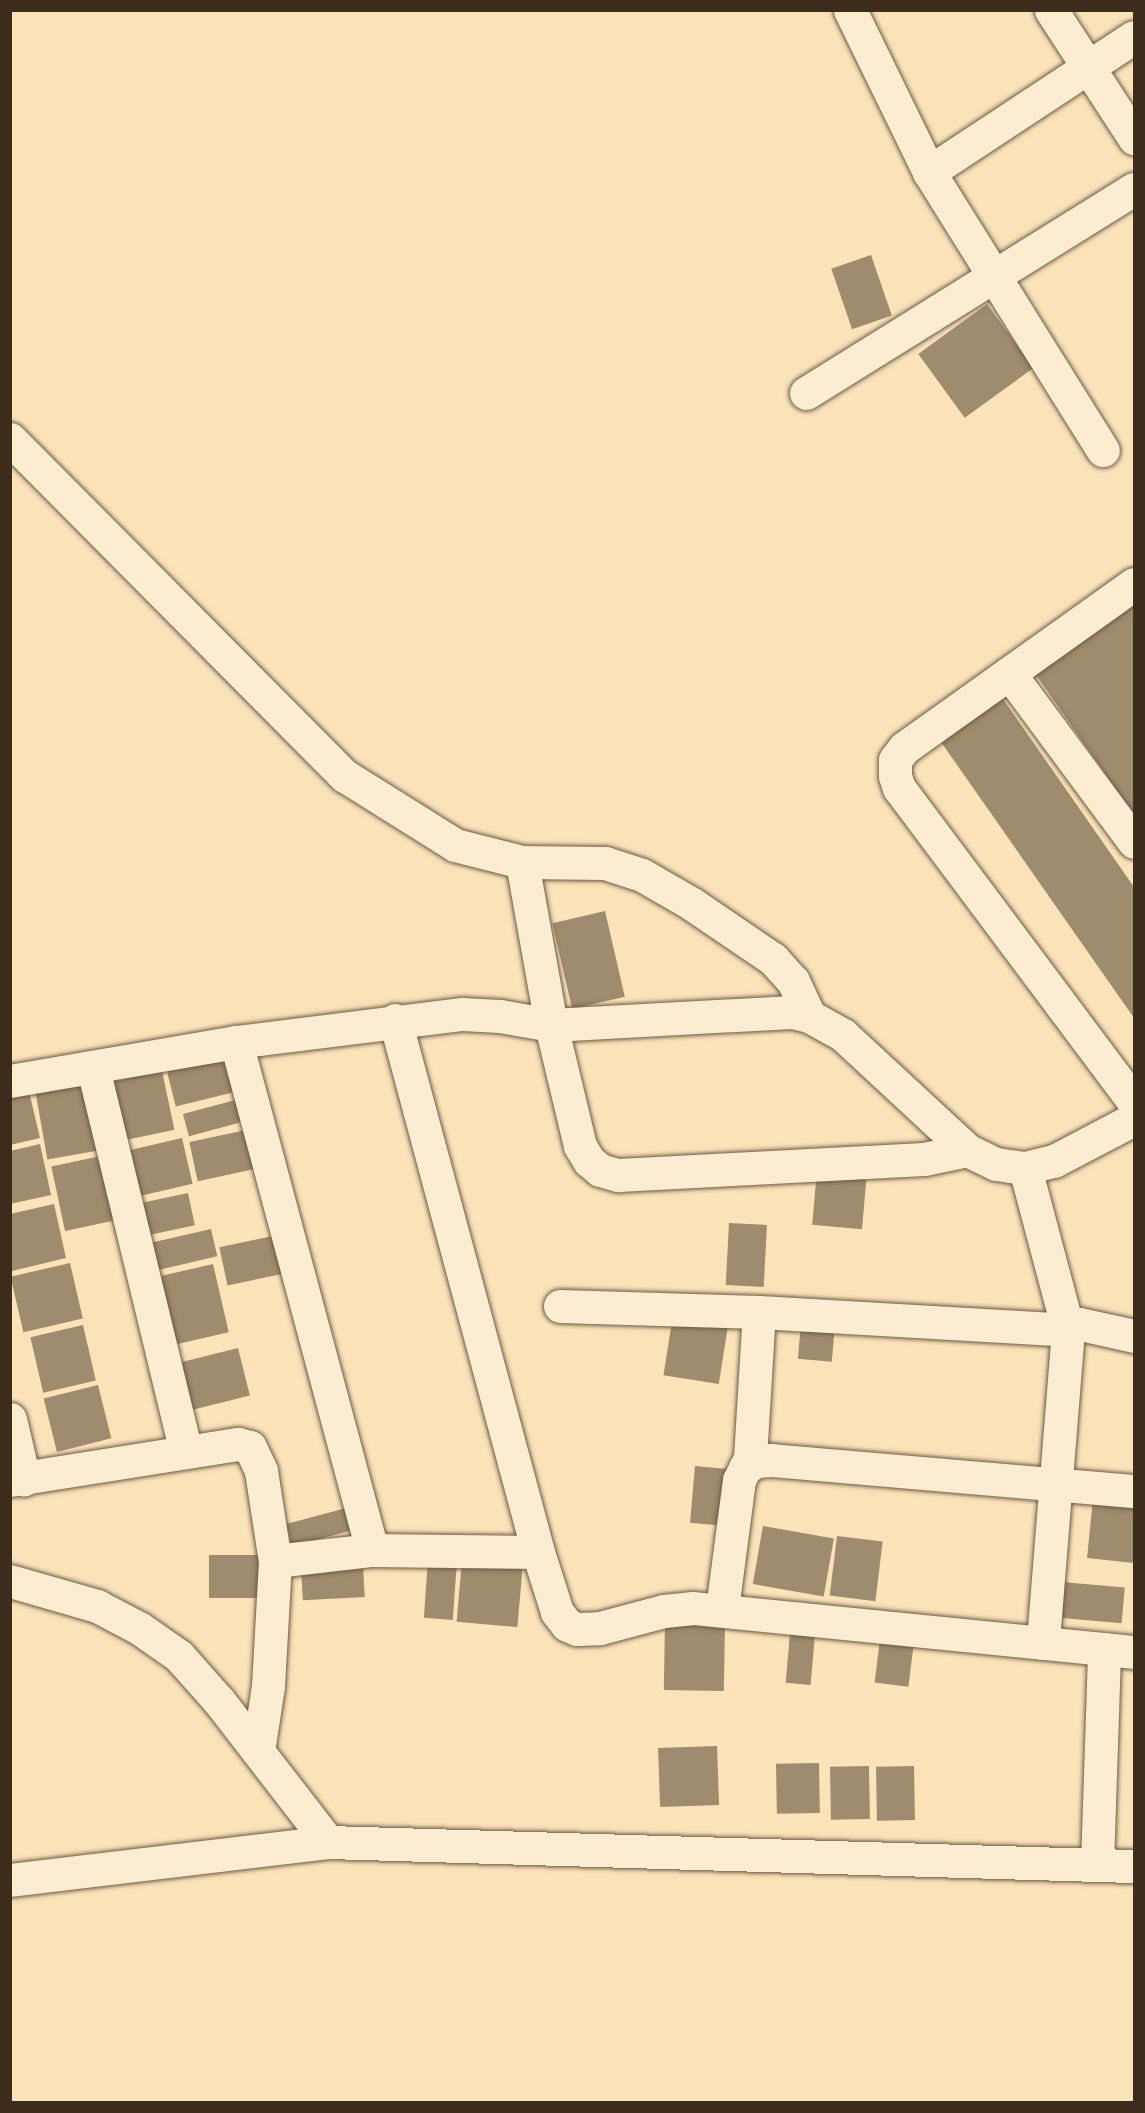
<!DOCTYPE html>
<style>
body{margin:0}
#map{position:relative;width:1145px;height:2113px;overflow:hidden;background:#fae2b9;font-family:"Sorts Mill Goudy",serif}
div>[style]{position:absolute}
.building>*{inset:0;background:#9f8b6e;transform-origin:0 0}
.roads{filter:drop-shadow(0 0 2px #6c5a43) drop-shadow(0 0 2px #6c5a43)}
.minor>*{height:33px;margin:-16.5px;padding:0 16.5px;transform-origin:16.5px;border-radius:16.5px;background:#fcecd2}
span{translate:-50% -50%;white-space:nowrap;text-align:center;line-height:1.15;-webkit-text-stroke:6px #fcecd2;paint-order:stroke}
.frame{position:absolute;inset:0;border:12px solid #3d2c1c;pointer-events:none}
</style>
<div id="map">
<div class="building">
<i style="left:871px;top:255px;width:64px;height:42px;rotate:71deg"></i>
<i style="left:987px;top:304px;width:79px;height:85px;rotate:54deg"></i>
<i style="clip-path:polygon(1133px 602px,1134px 604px,1134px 815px,1034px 672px)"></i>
<i style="clip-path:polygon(1003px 699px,1134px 887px,1134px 1018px,941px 742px)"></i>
<i style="left:605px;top:911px;width:88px;height:54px;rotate:77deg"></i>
<i style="left:234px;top:1055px;width:36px;height:69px;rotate:76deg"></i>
<i style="left:162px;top:1071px;width:60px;height:61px;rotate:78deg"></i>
<i style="left:89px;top:1073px;width:78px;height:56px;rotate:80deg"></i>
<i style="clip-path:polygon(27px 1083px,40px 1138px,10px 1145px,10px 1087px)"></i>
<i style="left:239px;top:1099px;width:23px;height:58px;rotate:75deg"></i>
<i style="left:251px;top:1129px;width:40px;height:63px;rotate:78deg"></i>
<i style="left:182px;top:1138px;width:47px;height:64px;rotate:77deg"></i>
<i style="clip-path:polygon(40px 1144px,51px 1195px,10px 1204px,10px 1151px)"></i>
<i style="left:110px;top:1154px;width:66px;height:60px;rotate:78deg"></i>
<i style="left:817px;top:1170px;width:50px;height:55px;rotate:5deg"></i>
<i style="left:188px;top:1193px;width:33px;height:55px;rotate:78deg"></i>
<i style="clip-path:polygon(54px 1204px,66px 1258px,12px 1271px,10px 1214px)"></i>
<i style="left:729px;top:1223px;width:38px;height:62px;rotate:3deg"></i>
<i style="left:211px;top:1229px;width:28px;height:66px;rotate:77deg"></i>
<i style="left:282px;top:1234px;width:39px;height:64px;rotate:78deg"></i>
<i style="left:70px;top:1263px;width:57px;height:61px;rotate:77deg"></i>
<i style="left:213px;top:1264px;width:70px;height:56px;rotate:77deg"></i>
<i style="left:673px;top:1315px;width:56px;height:61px;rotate:9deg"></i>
<i style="left:801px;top:1323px;width:34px;height:36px;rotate:5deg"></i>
<i style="left:83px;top:1325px;width:57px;height:54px;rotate:77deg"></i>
<i style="left:238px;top:1348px;width:49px;height:63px;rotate:76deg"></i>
<i style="left:98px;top:1385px;width:55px;height:56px;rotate:76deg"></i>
<i style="left:695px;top:1466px;width:33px;height:57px;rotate:5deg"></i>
<i style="clip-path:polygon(1093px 1499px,1134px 1504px,1134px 1563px,1087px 1558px)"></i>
<i style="left:350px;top:1507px;width:23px;height:66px;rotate:75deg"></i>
<i style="left:763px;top:1526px;width:72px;height:59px;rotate:10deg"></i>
<i style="left:837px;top:1536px;width:46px;height:60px;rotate:7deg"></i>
<i style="left:262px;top:1555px;width:43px;height:53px;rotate:90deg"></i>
<i style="left:428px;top:1559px;width:29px;height:59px;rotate:4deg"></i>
<i style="left:462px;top:1560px;width:61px;height:62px;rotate:5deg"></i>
<i style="left:363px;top:1564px;width:33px;height:62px;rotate:87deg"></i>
<i style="left:1062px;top:1582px;width:63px;height:36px;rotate:5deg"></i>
<i style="left:665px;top:1622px;width:60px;height:68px;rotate:1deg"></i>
<i style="left:791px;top:1622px;width:25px;height:61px;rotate:5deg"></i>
<i style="left:881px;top:1631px;width:34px;height:52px;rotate:7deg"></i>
<i style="left:717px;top:1746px;width:59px;height:59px;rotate:88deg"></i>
<i style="left:819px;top:1763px;width:50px;height:43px;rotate:89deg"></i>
<i style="left:869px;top:1766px;width:53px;height:39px;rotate:89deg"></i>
<i style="left:914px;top:1766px;width:54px;height:38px;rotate:89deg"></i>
</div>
<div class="roads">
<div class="minor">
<i style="left:850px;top:10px;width:180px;rotate:64deg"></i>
<i style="left:929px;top:172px;width:328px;rotate:58deg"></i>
<i style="left:1051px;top:10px;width:153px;rotate:57deg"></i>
<i style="left:929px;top:172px;width:245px;rotate:-33.4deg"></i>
<i style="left:806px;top:393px;width:386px;rotate:-31.9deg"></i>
<i style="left:10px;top:439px;width:475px;rotate:45.2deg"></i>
<i style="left:345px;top:776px;width:130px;rotate:32.1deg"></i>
<i style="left:455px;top:845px;width:69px;rotate:14.2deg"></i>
<i style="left:522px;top:862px;width:83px;rotate:0.7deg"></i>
<i style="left:605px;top:863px;width:39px;rotate:18deg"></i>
<i style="left:642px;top:875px;width:58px;rotate:30.1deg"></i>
<i style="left:692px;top:904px;width:98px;rotate:34.2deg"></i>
<i style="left:773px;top:959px;width:30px;rotate:48deg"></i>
<i style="left:793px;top:981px;width:38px;rotate:65deg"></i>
<i style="left:1134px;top:584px;width:282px;rotate:144.5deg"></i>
<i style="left:904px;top:748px;width:15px;rotate:127deg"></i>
<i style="left:895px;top:760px;width:16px;rotate:90deg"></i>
<i style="left:895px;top:776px;width:13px;rotate:72deg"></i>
<i style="left:899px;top:788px;width:392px;rotate:53.2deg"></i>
<i style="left:1009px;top:673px;width:210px;rotate:53.5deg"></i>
<i style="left:522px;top:862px;width:166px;rotate:79.9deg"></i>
<i style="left:551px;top:1025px;width:124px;rotate:76.5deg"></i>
<i style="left:580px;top:1146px;width:17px;rotate:59deg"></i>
<i style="left:589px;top:1161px;width:14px;rotate:39deg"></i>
<i style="left:600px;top:1170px;width:19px;rotate:16deg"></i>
<i style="left:618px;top:1175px;width:306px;rotate:-3deg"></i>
<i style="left:924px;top:1159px;width:44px;rotate:-11.8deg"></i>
<i style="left:395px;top:1020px;width:551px;rotate:74.95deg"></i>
<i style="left:538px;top:1552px;width:63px;rotate:72.4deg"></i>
<i style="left:557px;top:1612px;width:16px;rotate:52deg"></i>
<i style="left:567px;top:1625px;width:11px;rotate:22deg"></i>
<i style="left:577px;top:1629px;width:23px;rotate:-2deg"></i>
<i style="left:600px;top:1628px;width:66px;rotate:-14.9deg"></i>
<i style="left:664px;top:1611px;width:29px;rotate:-6deg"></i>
<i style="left:693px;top:1608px;width:443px;rotate:5.7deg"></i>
<i style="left:236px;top:1042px;width:526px;rotate:75.01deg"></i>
<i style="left:93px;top:1068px;width:395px;rotate:76.4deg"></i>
<i style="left:10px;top:1081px;width:229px;rotate:-9.8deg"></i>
<i style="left:236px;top:1042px;width:228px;rotate:-7.1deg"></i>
<i style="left:462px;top:1014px;width:38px;rotate:3deg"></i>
<i style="left:500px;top:1016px;width:52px;rotate:10deg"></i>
<i style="left:551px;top:1025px;width:241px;rotate:-3.1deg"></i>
<i style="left:792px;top:1012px;width:17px;rotate:13deg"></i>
<i style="left:809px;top:1016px;width:39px;rotate:29deg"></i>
<i style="left:843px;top:1035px;width:169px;rotate:42.8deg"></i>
<i style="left:967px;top:1150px;width:32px;rotate:26deg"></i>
<i style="left:996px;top:1164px;width:29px;rotate:8deg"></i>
<i style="left:1025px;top:1168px;width:30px;rotate:-14deg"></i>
<i style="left:1054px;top:1161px;width:90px;rotate:-27.7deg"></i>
<i style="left:1025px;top:1168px;width:168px;rotate:75.1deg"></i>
<i style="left:1068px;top:1330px;width:314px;rotate:94.6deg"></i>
<i style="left:560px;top:1306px;width:199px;rotate:1.7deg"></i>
<i style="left:759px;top:1312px;width:310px;rotate:3.3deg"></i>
<i style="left:1068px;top:1330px;width:13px;rotate:-27deg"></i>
<i style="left:1080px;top:1324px;width:55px;rotate:12.5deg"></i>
<i style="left:10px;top:1419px;width:62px;rotate:76.9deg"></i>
<i style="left:745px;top:1468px;width:11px;rotate:-63deg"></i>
<i style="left:750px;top:1458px;width:146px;rotate:-86.5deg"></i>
<i style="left:10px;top:1480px;width:231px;rotate:-9deg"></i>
<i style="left:238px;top:1444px;width:12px;rotate:14deg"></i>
<i style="left:250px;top:1447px;width:26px;rotate:65deg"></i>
<i style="left:261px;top:1471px;width:91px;rotate:81.2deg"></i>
<i style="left:275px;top:1561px;width:125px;rotate:93.2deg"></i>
<i style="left:268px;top:1686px;width:66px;rotate:98.7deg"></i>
<i style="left:275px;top:1561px;width:98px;rotate:-6.5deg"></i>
<i style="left:372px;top:1550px;width:166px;rotate:0.7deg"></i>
<i style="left:10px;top:1581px;width:91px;rotate:16deg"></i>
<i style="left:97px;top:1606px;width:47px;rotate:27.6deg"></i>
<i style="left:139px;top:1628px;width:49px;rotate:35deg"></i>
<i style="left:179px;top:1656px;width:60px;rotate:48.4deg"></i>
<i style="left:219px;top:1701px;width:178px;rotate:52.3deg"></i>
<i style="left:722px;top:1609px;width:130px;rotate:-82.5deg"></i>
<i style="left:739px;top:1480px;width:13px;rotate:-63deg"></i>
<i style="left:745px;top:1468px;width:13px;rotate:-32deg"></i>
<i style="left:756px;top:1461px;width:15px;rotate:-4deg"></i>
<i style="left:771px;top:1460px;width:364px;rotate:4.9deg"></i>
<i style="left:1097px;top:1865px;width:216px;rotate:-88.1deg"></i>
<i style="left:10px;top:1880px;width:320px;rotate:-6.8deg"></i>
<i style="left:328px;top:1842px;width:806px;rotate:1.71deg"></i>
</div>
</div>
<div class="frame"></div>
</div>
